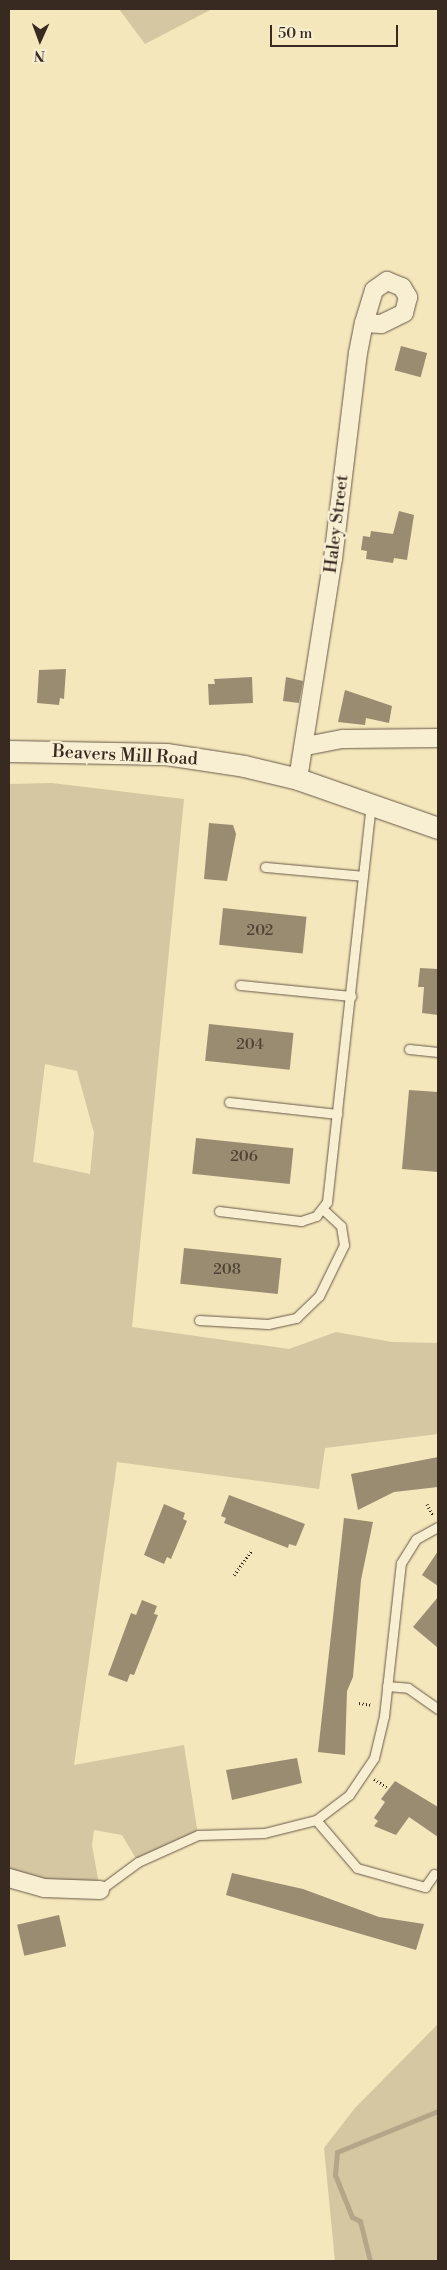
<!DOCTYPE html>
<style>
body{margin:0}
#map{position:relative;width:447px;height:2270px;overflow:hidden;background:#f4e7bb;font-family:"Libre Bodoni",serif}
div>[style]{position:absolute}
.green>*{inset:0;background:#d4c7a1}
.stream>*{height:5px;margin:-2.5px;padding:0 2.5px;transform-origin:2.5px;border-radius:2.5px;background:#b4a687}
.building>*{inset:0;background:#9a8c71;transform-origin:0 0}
.path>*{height:3px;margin-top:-1.5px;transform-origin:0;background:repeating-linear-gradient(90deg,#382921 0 1px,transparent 0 3.5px)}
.roads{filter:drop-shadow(0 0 1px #675848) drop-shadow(0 0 1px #675848)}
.service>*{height:9px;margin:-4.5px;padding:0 4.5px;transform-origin:4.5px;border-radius:4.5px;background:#f8efd3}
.minor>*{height:18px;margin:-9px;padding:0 9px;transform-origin:9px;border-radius:9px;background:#f8efd3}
.tertiary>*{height:21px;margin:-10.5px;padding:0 10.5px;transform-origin:10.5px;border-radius:10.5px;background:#f8efd3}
span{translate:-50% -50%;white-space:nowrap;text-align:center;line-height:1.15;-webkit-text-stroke:5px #f8efd3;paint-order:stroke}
.number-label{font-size:15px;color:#504235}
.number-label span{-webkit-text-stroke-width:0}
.street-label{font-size:18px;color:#382921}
.frame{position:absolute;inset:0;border:10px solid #382921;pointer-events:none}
.north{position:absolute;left:15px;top:15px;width:50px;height:50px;-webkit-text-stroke:4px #f8efd3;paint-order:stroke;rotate:182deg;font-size:14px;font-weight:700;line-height:20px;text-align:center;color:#382921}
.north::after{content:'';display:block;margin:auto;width:18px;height:22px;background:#382921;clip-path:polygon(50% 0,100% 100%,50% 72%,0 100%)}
.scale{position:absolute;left:270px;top:25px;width:128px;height:22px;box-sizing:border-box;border:2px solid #382921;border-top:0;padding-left:6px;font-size:15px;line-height:18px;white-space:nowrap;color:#382921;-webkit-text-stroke:4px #f8efd3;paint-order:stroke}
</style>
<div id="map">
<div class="green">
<i style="clip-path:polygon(119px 9px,212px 9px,145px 44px)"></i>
<i style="clip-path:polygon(evenodd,52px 783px,184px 799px,132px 1327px,289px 1349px,336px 1332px,392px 1342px,438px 1343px,438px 1434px,325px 1448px,319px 1489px,117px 1462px,74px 1765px,184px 1745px,198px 1835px,138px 1862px,122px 1835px,94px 1830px,92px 1845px,100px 1890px,9px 1878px,9px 784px,52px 783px,45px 1064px,77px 1071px,94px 1133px,90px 1174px,33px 1162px,45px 1064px)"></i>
<i style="clip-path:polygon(438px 2024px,438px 2261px,335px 2261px,324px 2148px,355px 2108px)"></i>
</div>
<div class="stream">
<i style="left:370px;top:2261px;width:41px;rotate:-104deg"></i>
<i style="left:360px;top:2221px;width:9px;rotate:-153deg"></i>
<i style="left:352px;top:2217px;width:45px;rotate:-112deg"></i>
<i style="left:335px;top:2175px;width:23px;rotate:-85deg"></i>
<i style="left:337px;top:2152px;width:109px;rotate:-22.1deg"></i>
</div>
<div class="building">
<i style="left:401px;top:346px;width:27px;height:25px;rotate:15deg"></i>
<i style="clip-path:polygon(399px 511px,414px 515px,407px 560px,394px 558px,393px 563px,366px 559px,367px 551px,361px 550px,363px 536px,370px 537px,371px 531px,393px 534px)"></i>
<i style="clip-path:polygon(66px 669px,64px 699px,60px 698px,59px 705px,37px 703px,39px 670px)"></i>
<i style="clip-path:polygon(252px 677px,253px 703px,209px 705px,208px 684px,215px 684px,214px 679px)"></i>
<i style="clip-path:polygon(286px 677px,303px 681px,299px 703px,283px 701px)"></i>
<i style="clip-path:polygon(345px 690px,392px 706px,389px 723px,366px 718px,365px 725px,338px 722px)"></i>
<i style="clip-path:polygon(209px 823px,233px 825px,236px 834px,227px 881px,204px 879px)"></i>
<i style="left:223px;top:908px;width:84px;height:37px;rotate:6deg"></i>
<i style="clip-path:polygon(420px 968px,438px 969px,438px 1015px,422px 1013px,424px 987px,418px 987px)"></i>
<i style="left:209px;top:1024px;width:85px;height:37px;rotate:6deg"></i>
<i style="clip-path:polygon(409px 1090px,438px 1092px,438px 1172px,402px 1169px)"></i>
<i style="left:196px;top:1138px;width:98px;height:36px;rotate:6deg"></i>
<i style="left:184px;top:1248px;width:98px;height:36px;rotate:6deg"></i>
<i style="clip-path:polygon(438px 1457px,438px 1487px,394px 1492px,358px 1510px,351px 1474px)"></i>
<i style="clip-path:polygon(229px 1495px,305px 1524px,296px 1546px,289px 1544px,288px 1548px,224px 1523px,226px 1518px,221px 1516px)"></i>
<i style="clip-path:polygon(164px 1504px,185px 1513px,183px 1519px,187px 1521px,171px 1559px,167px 1557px,164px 1564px,144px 1555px)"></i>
<i style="clip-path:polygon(344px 1518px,373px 1522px,361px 1580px,353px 1677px,347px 1691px,345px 1755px,318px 1752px)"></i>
<i style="clip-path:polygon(438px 1551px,438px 1586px,422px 1575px)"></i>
<i style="clip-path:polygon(438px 1597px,438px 1648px,413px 1627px)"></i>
<i style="clip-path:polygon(142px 1600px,157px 1606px,154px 1614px,158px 1615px,134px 1675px,130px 1674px,127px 1682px,108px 1675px,131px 1613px,136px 1615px)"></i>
<i style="clip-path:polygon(297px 1758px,302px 1783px,232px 1800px,226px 1770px)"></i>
<i style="clip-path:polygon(395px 1781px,438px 1807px,438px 1837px,409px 1817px,396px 1835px,374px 1826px,378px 1821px,374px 1818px,385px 1802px,381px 1799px)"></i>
<i style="clip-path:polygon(232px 1873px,303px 1889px,379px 1917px,424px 1924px,416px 1950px,226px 1895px)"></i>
<i style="left:59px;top:1915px;width:32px;height:43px;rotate:77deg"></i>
</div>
<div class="path">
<i style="left:427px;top:1504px;width:13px;rotate:63deg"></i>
<i style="left:234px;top:1575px;width:31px;rotate:-54deg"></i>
<i style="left:359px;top:1703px;width:14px;rotate:8deg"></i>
<i style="left:374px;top:1779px;width:15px;rotate:32deg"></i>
</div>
<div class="roads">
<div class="service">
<i style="left:265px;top:867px;width:98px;rotate:5.2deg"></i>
<i style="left:240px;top:985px;width:112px;rotate:5.7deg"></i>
<i style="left:409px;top:1049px;width:29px;rotate:6deg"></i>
<i style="left:229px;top:1102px;width:109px;rotate:6.3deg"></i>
<i style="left:219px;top:1211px;width:83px;rotate:7deg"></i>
<i style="left:301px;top:1221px;width:16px;rotate:-18deg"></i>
<i style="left:316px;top:1216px;width:18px;rotate:-52deg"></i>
<i style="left:327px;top:1202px;width:401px;rotate:-83.7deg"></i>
<i style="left:199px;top:1320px;width:69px;rotate:3.3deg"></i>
<i style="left:268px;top:1324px;width:29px;rotate:-12deg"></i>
<i style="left:296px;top:1318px;width:32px;rotate:-44deg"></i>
<i style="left:319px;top:1296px;width:57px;rotate:-63.9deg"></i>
<i style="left:344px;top:1245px;width:19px;rotate:-99deg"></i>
<i style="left:341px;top:1226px;width:25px;rotate:-137deg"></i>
<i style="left:387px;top:1686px;width:21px;rotate:5deg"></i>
<i style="left:408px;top:1688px;width:37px;rotate:35deg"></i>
<i style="left:316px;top:1820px;width:63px;rotate:49.5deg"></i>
<i style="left:357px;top:1868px;width:71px;rotate:15.6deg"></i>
<i style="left:425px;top:1887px;width:16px;rotate:-55deg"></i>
<i style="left:100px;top:1890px;width:47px;rotate:-36.4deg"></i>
<i style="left:138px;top:1862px;width:66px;rotate:-24.2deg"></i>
<i style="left:198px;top:1835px;width:66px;rotate:-1.7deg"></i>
<i style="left:264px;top:1833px;width:54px;rotate:-14deg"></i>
<i style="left:316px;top:1820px;width:41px;rotate:-37.1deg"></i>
<i style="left:349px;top:1795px;width:45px;rotate:-56deg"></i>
<i style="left:374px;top:1758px;width:43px;rotate:-76.6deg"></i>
<i style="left:384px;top:1716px;width:154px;rotate:-83.7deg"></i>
<i style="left:401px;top:1563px;width:28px;rotate:-58deg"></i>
<i style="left:416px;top:1539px;width:25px;rotate:-29deg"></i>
</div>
<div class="minor">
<i style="left:306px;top:746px;width:38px;rotate:-11deg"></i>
<i style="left:343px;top:739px;width:95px;rotate:-0.6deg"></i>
<i style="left:298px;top:779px;width:223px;rotate:-81deg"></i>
<i style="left:333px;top:559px;width:208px;rotate:-83.1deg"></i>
<i style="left:358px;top:353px;width:31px;rotate:-79deg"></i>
<i style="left:364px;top:323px;width:34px;rotate:-73deg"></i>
<i style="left:374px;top:290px;width:16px;rotate:-35deg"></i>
<i style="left:387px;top:281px;width:16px;rotate:22deg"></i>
<i style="left:402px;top:287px;width:12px;rotate:59deg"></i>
<i style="left:408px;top:297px;width:16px;rotate:104deg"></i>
<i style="left:404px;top:313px;width:25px;rotate:154deg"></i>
<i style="left:381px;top:324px;width:17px;rotate:-177deg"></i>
<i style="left:9px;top:1878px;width:36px;rotate:16deg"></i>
<i style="left:44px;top:1888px;width:56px;rotate:2deg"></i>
</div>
<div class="tertiary">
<i style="left:9px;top:751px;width:157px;rotate:1.1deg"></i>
<i style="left:166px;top:754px;width:79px;rotate:8.7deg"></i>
<i style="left:244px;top:766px;width:56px;rotate:13.5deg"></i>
<i style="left:298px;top:779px;width:148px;rotate:19.3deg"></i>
</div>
</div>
<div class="number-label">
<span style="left:260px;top:931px">202</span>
<span style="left:250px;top:1045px">204</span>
<span style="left:244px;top:1157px">206</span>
<span style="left:227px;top:1270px">208</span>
</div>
<div class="street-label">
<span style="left:337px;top:524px;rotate:-83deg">Haley Street</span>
<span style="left:125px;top:756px;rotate:3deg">Beavers Mill Road</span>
</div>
<div class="frame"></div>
<div class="north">N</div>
<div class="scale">50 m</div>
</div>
